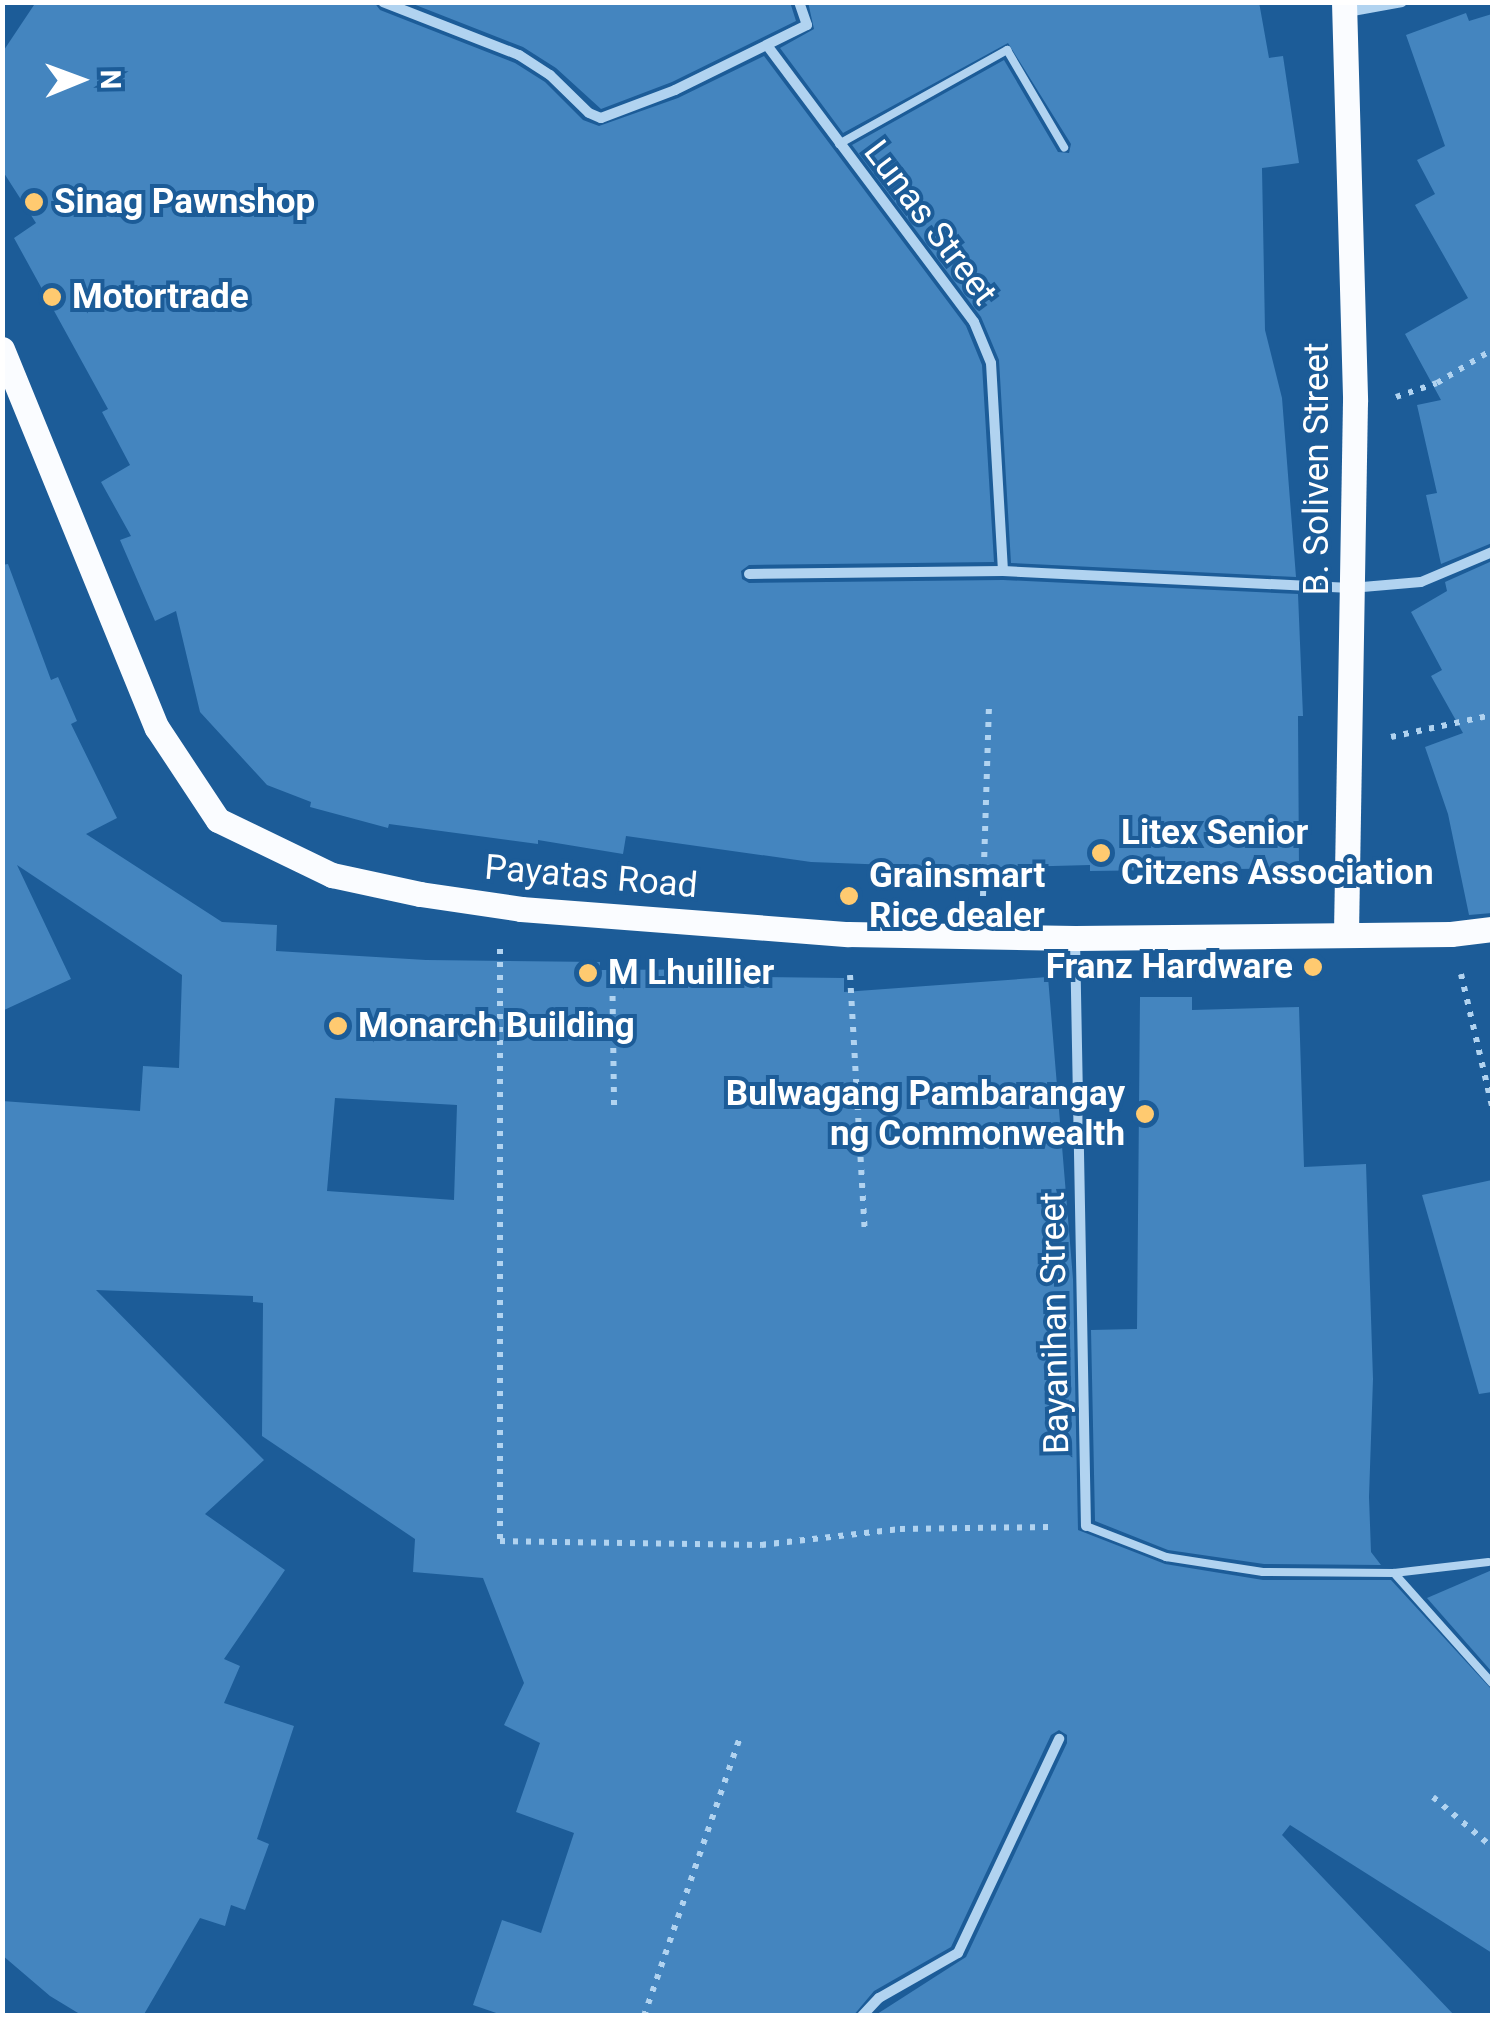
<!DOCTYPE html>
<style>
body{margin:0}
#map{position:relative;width:1495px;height:2018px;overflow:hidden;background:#1c5c98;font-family:Roboto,sans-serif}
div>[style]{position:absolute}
.building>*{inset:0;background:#4485bf}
.path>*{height:6px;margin-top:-3px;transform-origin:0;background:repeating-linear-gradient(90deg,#b1d3f0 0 5px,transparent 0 13px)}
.lane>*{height:8px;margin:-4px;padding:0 4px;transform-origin:4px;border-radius:4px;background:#b1d3f0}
.street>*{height:10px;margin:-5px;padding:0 5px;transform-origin:5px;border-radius:5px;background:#b1d3f0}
.primary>*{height:25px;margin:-12.5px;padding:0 12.5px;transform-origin:12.5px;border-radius:12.5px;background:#fafcff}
.dots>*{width:28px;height:28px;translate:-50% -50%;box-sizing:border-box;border:5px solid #1c5c98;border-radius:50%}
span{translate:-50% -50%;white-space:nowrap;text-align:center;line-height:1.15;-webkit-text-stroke:8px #1c5c98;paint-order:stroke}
.poi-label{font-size:35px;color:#fff;font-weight:700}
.left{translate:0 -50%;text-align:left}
.right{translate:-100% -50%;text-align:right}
.street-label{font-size:35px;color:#fff}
.frame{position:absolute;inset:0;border:5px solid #fff;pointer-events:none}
.north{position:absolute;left:30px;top:30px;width:100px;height:100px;-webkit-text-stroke:8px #1c5c98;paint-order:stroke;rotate:89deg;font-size:28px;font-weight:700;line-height:40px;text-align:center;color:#fff}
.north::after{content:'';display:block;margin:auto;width:35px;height:45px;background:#fff;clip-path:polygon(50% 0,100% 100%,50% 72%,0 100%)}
</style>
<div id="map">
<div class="building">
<i style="clip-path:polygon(36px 2px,374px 2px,380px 10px,515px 63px,545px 82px,583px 120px,599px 126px,678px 98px,764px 56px,966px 326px,982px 365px,994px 562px,749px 565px,741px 571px,742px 579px,749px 583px,1003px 580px,1298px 594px,1303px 716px,1298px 716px,1299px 868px,1090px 871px,1090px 865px,972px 868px,811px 862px,626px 836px,623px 854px,538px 840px,538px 844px,389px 824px,388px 828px,310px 807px,311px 802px,267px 785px,200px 712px,176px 611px,155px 621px,120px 540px,131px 536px,101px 482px,130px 465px,102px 412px,108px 409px,14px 238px,36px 223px,2px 170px,2px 53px)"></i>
<i style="clip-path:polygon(408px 2px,790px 2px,796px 21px,672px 82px,601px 109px,556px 68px,523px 47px)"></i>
<i style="clip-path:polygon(808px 2px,1259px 2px,1269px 58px,1283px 56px,1299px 163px,1262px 168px,1265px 330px,1282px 398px,1296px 577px,1011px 563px,999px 360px,981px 317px,852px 145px,1004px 60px,1058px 152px,1069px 153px,1071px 144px,1008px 43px,843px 133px,780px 48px,814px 29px)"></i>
<i style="clip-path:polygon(1466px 13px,1469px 21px,1492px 14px,1492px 543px,1441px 564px,1426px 495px,1437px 493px,1417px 405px,1441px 400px,1405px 334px,1468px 298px,1415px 205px,1435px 194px,1417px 160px,1445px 146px,1406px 35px)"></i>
<i style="clip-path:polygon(1492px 561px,1492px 913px,1469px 915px,1448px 814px,1425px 747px,1463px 733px,1431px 676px,1442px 670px,1411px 612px,1447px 591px,1445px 582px)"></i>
<i style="clip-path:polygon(evenodd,8px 564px,51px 680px,58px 677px,77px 721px,71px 724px,117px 818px,86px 834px,222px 922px,277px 925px,276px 951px,426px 960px,600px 962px,600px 970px,751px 969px,751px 977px,844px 978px,844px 992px,1048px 977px,1073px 1279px,1078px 1530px,1165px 1564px,1263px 1580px,1391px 1580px,1492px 1690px,1492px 1953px,1290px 1825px,1282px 1835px,1455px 2016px,874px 2016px,966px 1957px,1067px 1743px,1067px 1735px,1059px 1730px,1051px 1735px,951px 1947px,874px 1991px,853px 2016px,505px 2016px,473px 2005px,502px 1920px,541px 1933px,574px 1833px,516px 1812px,540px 1743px,504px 1725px,524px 1683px,483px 1578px,413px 1572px,415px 1539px,262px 1436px,263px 1303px,253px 1302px,253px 1296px,96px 1290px,264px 1460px,205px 1514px,285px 1570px,224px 1659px,240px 1666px,224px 1703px,294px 1726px,257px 1839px,269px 1844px,245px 1910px,231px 1905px,225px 1926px,200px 1918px,143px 2016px,83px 2016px,50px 1996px,2px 1955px,2px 1101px,140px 1111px,143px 1066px,179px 1068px,182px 975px,17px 865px,71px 979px,2px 1011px,2px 565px,8px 564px,335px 1098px,457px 1105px,454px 1200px,327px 1191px,335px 1098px)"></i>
<i style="clip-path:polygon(1140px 997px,1192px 997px,1192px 1010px,1299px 1007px,1304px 1167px,1366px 1164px,1373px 1379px,1369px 1497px,1371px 1552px,1381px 1565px,1264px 1564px,1168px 1550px,1095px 1521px,1091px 1330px,1137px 1329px)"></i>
<i style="clip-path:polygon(1492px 1180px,1492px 1392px,1479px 1394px,1422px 1195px)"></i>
<i style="clip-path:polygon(1492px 1570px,1492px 1672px,1427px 1598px)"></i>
</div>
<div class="path">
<i style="left:1396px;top:397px;width:43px;rotate:-18.9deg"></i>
<i style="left:1437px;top:383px;width:64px;rotate:-31deg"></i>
<i style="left:1391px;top:737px;width:103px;rotate:-12.3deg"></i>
<i style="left:983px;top:896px;width:194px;rotate:-88.2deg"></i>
<i style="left:500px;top:949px;width:592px;rotate:90deg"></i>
<i style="left:500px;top:1541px;width:261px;rotate:0.9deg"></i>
<i style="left:761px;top:1545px;width:140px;rotate:-6.6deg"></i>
<i style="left:900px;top:1529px;width:149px;rotate:-0.8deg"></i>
<i style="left:612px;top:957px;width:150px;rotate:89.2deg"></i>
<i style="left:1461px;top:974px;width:136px;rotate:76.8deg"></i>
<i style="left:850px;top:975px;width:259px;rotate:86.7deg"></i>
<i style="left:1433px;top:1797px;width:77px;rotate:40.3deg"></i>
<i style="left:644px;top:2016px;width:298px;rotate:-71deg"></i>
</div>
<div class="lane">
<i style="left:839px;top:144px;width:193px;rotate:-29.2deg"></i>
<i style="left:1007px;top:50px;width:113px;rotate:59.6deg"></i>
<i style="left:1086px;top:1526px;width:86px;rotate:21.2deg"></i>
<i style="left:1166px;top:1557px;width:98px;rotate:8.8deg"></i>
<i style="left:1263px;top:1572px;width:131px;rotate:0.4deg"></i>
<i style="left:1394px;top:1573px;width:95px;rotate:-6.7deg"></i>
<i style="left:1394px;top:1573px;width:147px;rotate:48.3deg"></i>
</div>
<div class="street">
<i style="left:383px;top:2px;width:146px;rotate:21.3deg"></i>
<i style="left:519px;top:55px;width:37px;rotate:33deg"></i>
<i style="left:550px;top:75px;width:54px;rotate:44.3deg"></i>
<i style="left:589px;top:113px;width:13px;rotate:23deg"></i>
<i style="left:601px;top:118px;width:79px;rotate:-20.7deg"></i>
<i style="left:675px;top:90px;width:147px;rotate:-26.2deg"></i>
<i style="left:807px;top:25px;width:24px;rotate:-109deg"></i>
<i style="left:1347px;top:12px;width:56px;rotate:-10.3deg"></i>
<i style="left:1003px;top:571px;width:348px;rotate:2.8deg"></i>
<i style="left:1351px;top:588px;width:70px;rotate:-4.9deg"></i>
<i style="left:1421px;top:582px;width:77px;rotate:-22.9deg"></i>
<i style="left:749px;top:574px;width:254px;rotate:-0.7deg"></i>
<i style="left:1003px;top:571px;width:208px;rotate:-93.3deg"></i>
<i style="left:991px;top:363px;width:44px;rotate:-112.5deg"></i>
<i style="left:974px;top:322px;width:344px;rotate:-126.8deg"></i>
<i style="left:1075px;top:939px;width:587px;rotate:88.93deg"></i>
<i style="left:862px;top:2016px;width:25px;rotate:-47deg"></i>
<i style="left:879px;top:1998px;width:91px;rotate:-29.7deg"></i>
<i style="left:958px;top:1953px;width:237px;rotate:-64.7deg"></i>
</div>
<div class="primary">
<i style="left:1344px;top:2px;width:399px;rotate:88.4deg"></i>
<i style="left:1355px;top:401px;width:534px;rotate:90.97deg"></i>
<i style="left:2px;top:349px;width:409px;rotate:67.8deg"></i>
<i style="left:157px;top:728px;width:110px;rotate:56.5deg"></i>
<i style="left:218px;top:820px;width:127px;rotate:25.8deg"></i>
<i style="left:332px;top:875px;width:90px;rotate:12.2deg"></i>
<i style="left:420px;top:894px;width:102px;rotate:8.4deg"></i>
<i style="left:521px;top:909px;width:328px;rotate:4.4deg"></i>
<i style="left:848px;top:934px;width:227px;rotate:1deg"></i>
<i style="left:1075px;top:938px;width:376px;rotate:-0.6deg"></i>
<i style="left:1451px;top:934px;width:41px;rotate:-7deg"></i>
</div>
<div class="dots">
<i style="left:34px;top:202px;background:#ffca70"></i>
<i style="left:52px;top:297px;background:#ffca70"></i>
<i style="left:1101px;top:853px;background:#ffca70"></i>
<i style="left:849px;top:896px;background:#ffca70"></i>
<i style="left:1313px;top:967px;background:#ffca70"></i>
<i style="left:588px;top:973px;background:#ffca70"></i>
<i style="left:338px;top:1026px;background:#ffca70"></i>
<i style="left:1145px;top:1114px;background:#ffca70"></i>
</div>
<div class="poi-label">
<span class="left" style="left:54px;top:202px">Sinag Pawnshop</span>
<span class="left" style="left:72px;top:297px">Motortrade</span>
<span class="left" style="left:1121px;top:853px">Litex Senior<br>Citzens Association</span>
<span class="left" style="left:869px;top:896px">Grainsmart<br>Rice dealer</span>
<span class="right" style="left:1293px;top:967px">Franz Hardware</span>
<span class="left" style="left:608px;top:973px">M Lhuillier</span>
<span class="left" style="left:358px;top:1026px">Monarch Building</span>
<span class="right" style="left:1125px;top:1114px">Bulwagang Pambarangay<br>ng Commonwealth</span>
</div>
<div class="street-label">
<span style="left:930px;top:223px;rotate:53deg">Lunas Street</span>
<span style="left:1317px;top:469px;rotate:-90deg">B. Soliven Street</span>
<span style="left:591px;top:877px;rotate:5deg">Payatas Road</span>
<span style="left:1055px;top:1323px;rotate:-91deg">Bayanihan Street</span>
</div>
<div class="frame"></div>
<div class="north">N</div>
</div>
